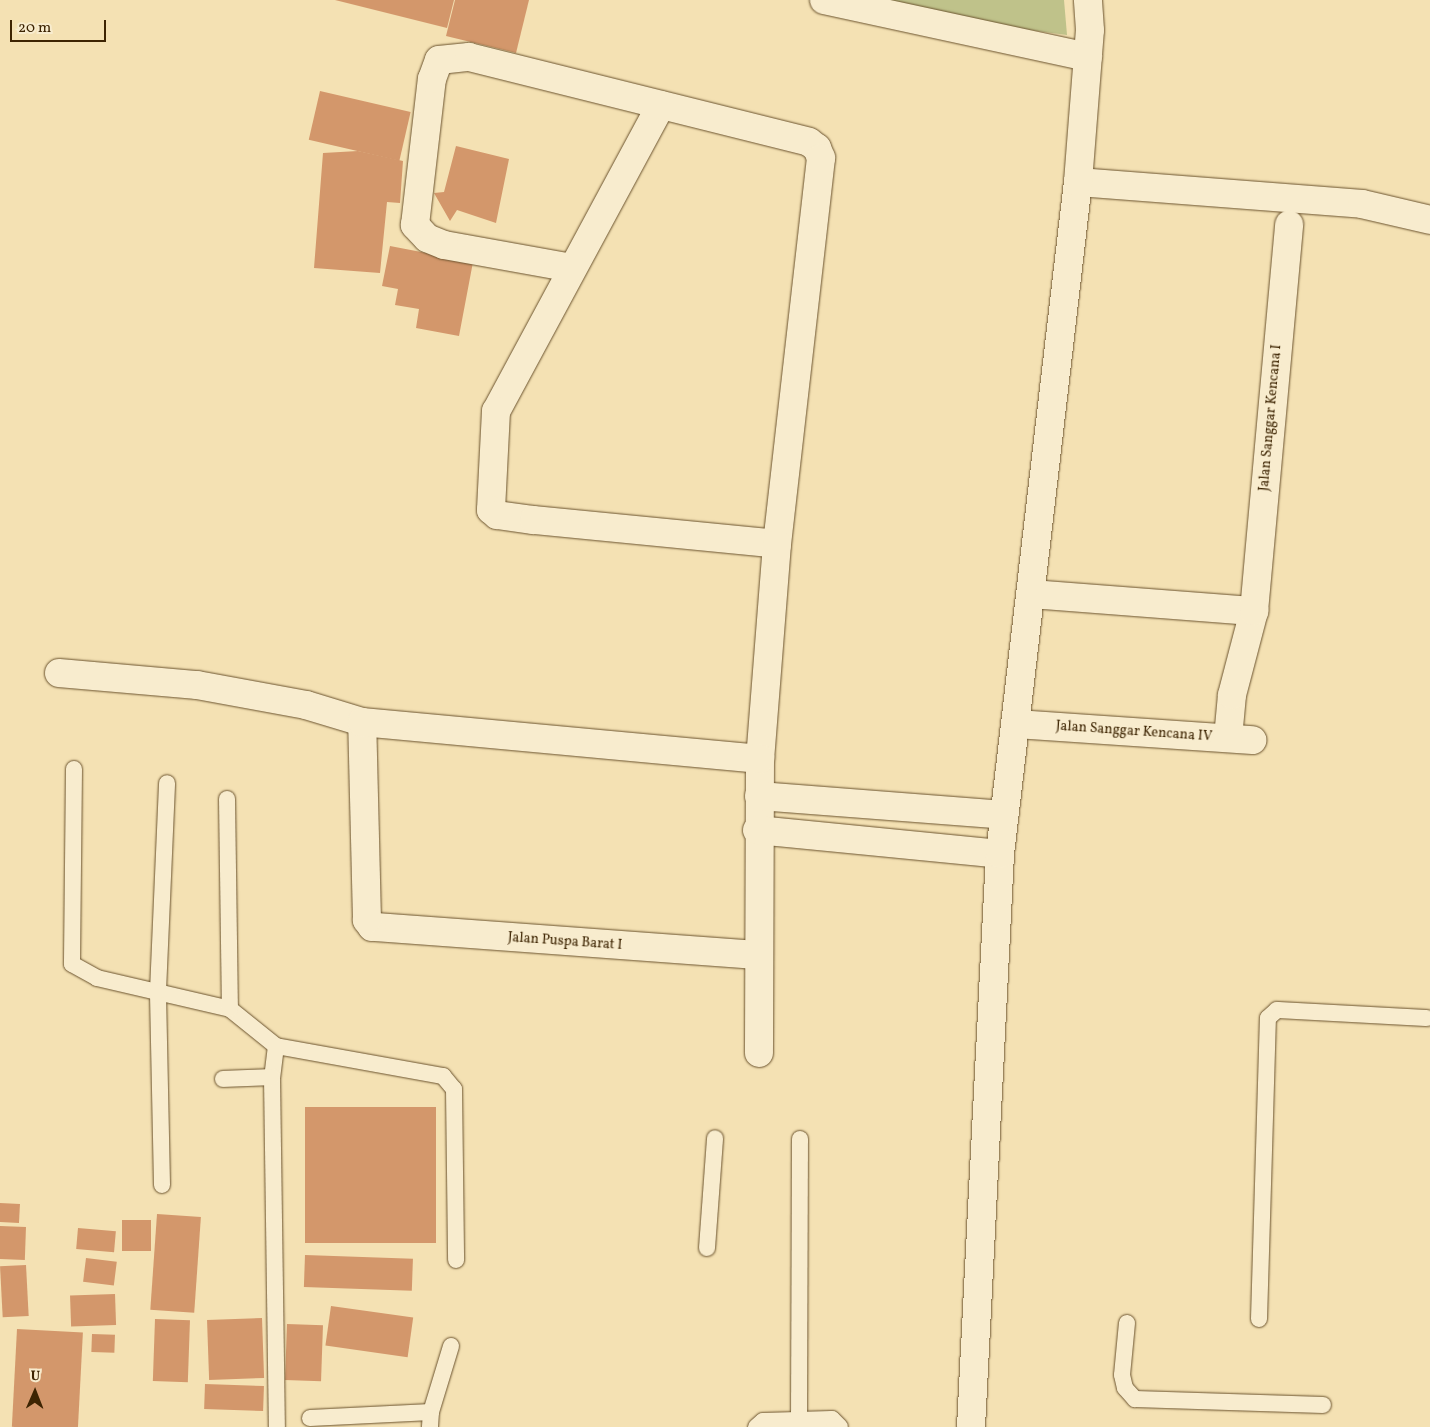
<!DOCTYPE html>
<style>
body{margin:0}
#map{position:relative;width:1430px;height:1427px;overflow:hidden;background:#f4e1b3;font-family:Vollkorn,serif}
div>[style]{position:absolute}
.green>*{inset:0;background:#bfc28a}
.building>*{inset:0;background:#d3976b;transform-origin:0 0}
.roads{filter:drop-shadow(0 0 1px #6b532e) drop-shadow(0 0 1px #6b532e)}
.lane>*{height:16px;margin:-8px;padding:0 8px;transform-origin:8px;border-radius:8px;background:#f8ecce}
.street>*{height:28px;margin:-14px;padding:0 14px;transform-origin:14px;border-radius:14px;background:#f8ecce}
span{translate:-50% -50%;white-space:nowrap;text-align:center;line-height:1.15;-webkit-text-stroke:4px #f8ecce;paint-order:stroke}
.street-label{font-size:14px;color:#3d2402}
.north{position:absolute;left:10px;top:1367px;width:50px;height:50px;-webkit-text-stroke:4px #f8ecce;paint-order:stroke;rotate:1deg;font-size:14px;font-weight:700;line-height:20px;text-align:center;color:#3d2402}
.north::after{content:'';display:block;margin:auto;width:18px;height:22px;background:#3d2402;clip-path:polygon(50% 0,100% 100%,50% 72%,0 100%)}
.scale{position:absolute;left:10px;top:20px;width:96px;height:22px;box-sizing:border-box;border:2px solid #3d2402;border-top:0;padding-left:6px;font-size:15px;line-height:18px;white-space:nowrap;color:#3d2402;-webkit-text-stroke:4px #f8ecce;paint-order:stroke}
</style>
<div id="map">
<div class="green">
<i style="clip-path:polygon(880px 0,1064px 0,1067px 35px,969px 22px)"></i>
</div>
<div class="building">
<i style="clip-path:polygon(335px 0,454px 0,447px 28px)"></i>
<i style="clip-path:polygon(455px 0,529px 0,516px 53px,446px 36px)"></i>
<i style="left:320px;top:91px;width:93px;height:50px;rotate:13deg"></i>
<i style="clip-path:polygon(456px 146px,509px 159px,496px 223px,457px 210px,450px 221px,434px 193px,444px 192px)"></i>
<i style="clip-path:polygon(358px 151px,403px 161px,400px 203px,387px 202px,380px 273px,314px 268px,323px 153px)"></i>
<i style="clip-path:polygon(390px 246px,473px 262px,459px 336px,416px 328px,419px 309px,395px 305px,398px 289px,382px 286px)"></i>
<i style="left:436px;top:1107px;width:136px;height:131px;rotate:90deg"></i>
<i style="left:0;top:1203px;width:20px;height:19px;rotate:3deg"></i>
<i style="left:157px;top:1214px;width:44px;height:96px;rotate:4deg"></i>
<i style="left:122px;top:1220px;width:29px;height:31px"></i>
<i style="left:0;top:1226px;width:26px;height:33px;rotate:2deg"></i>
<i style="left:78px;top:1228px;width:38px;height:21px;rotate:5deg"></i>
<i style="left:305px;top:1255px;width:108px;height:32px;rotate:2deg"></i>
<i style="left:86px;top:1258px;width:31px;height:24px;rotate:7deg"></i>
<i style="left:26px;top:1265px;width:51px;height:26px;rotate:87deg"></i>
<i style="left:115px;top:1294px;width:31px;height:45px;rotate:88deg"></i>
<i style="left:331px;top:1306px;width:83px;height:40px;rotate:8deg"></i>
<i style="left:262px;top:1318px;width:60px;height:55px;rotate:88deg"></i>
<i style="left:155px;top:1319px;width:35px;height:62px;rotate:2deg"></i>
<i style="left:287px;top:1324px;width:36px;height:56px;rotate:2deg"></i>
<i style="left:17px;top:1329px;width:66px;height:98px;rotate:3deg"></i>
<i style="left:92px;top:1334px;width:23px;height:18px;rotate:2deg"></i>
<i style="left:205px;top:1384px;width:59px;height:25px;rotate:2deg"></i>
</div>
<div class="roads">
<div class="lane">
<i style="left:74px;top:769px;width:195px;rotate:90.6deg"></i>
<i style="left:72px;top:964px;width:29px;rotate:29deg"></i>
<i style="left:97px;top:978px;width:137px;rotate:13.1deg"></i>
<i style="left:230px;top:1009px;width:59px;rotate:38.8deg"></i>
<i style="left:276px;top:1046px;width:170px;rotate:10.2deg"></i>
<i style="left:443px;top:1076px;width:17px;rotate:50deg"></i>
<i style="left:454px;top:1089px;width:171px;rotate:89.3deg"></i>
<i style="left:227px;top:799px;width:210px;rotate:89.2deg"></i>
<i style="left:276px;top:1046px;width:31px;rotate:97deg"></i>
<i style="left:272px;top:1077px;width:350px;rotate:89.2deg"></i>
<i style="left:223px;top:1079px;width:49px;rotate:-2.3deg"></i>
<i style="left:162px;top:1185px;width:194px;rotate:-91.2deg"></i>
<i style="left:158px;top:991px;width:208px;rotate:-87.5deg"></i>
<i style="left:707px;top:1248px;width:110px;rotate:-85.8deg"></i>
<i style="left:1259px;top:1319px;width:301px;rotate:-88.3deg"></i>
<i style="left:1268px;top:1018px;width:12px;rotate:-42deg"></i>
<i style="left:1277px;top:1010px;width:150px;rotate:3.1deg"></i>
<i style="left:1127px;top:1323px;width:52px;rotate:95.5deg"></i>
<i style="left:1122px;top:1375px;width:13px;rotate:77deg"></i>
<i style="left:1125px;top:1388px;width:15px;rotate:48deg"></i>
<i style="left:1135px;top:1399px;width:188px;rotate:1.8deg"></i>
<i style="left:431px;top:1412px;width:69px;rotate:-73.1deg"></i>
<i style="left:310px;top:1418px;width:121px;rotate:-2.8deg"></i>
<i style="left:431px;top:1412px;width:15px;rotate:94deg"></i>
<i style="left:799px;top:1421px;width:282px;rotate:-89.8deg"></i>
<i style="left:756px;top:1427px;width:9px;rotate:-41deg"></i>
<i style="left:763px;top:1421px;width:69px;rotate:-1.7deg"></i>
<i style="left:832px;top:1419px;width:11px;rotate:45deg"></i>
</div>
<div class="street">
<i style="left:824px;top:0;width:270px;rotate:12.2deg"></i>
<i style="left:661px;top:105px;width:348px;rotate:118.3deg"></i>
<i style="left:496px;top:411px;width:99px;rotate:92.9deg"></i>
<i style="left:491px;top:510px;width:8px;rotate:40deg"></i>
<i style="left:497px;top:515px;width:37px;rotate:8deg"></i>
<i style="left:534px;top:520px;width:244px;rotate:5.6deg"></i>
<i style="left:1078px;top:182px;width:285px;rotate:4.4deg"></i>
<i style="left:1362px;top:204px;width:70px;rotate:13.2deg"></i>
<i style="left:572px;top:268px;width:130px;rotate:-169.8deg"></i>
<i style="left:444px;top:245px;width:18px;rotate:-158deg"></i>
<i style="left:427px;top:238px;width:18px;rotate:-133deg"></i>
<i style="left:415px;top:225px;width:147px;rotate:-83.4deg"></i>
<i style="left:432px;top:79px;width:20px;rotate:-70deg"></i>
<i style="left:439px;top:60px;width:30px;rotate:-6deg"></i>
<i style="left:469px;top:57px;width:350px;rotate:14deg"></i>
<i style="left:809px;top:142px;width:10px;rotate:37deg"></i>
<i style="left:817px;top:148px;width:11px;rotate:68deg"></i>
<i style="left:821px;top:158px;width:388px;rotate:96.5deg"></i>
<i style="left:777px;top:544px;width:216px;rotate:94.5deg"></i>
<i style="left:760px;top:759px;width:294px;rotate:90.2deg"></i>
<i style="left:1032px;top:594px;width:223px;rotate:4.4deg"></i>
<i style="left:59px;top:673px;width:139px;rotate:5deg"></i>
<i style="left:197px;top:685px;width:111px;rotate:10.4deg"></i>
<i style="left:306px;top:705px;width:59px;rotate:16.9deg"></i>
<i style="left:1016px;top:724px;width:237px;rotate:3.9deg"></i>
<i style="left:1228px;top:738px;width:43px;rotate:-84.7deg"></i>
<i style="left:1232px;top:695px;width:87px;rotate:-75.3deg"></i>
<i style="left:1254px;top:611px;width:388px;rotate:-84.8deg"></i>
<i style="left:759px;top:796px;width:246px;rotate:4.4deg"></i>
<i style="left:757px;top:830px;width:244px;rotate:5.6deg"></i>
<i style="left:757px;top:955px;width:386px;rotate:-175.8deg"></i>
<i style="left:372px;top:927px;width:9px;rotate:-126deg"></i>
<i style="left:367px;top:920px;width:198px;rotate:-91.4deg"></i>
<i style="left:362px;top:722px;width:400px;rotate:5.3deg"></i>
<i style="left:971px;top:1427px;width:574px;rotate:-87.1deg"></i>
<i style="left:1000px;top:854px;width:677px;rotate:-83.38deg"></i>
<i style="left:1078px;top:182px;width:152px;rotate:-85.5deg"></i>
<i style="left:1090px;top:30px;width:30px;rotate:-94deg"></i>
</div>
</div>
<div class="street-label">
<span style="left:1271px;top:418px;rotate:-85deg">Jalan Sanggar Kencana I</span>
<span style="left:1134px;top:732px;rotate:4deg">Jalan Sanggar Kencana IV</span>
<span style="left:565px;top:942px;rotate:4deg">Jalan Puspa Barat I</span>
</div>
<div class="north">U</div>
<div class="scale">20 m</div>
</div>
